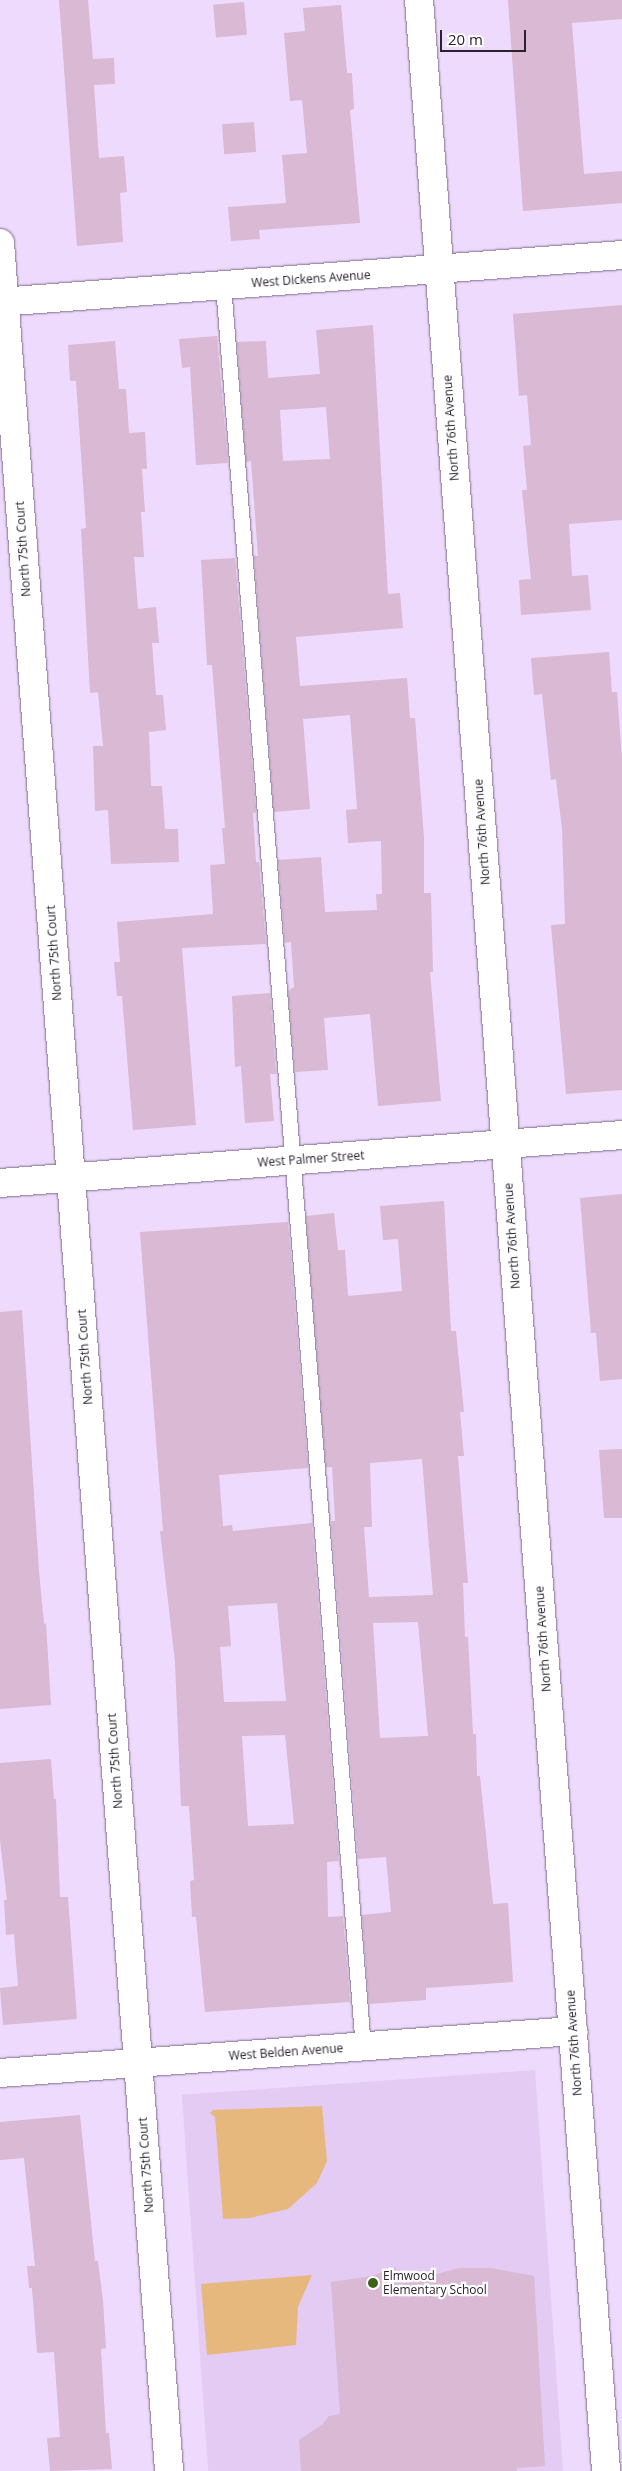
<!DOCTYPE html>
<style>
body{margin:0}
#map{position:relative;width:622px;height:2471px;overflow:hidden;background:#eedafc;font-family:"Open Sans",sans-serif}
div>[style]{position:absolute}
.built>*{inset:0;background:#e3cbf3;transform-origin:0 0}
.green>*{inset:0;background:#e6b87e}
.building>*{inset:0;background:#d9b9d3;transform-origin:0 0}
.roads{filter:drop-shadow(0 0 1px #7d6b89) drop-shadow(0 0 1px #7d6b89)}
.service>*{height:15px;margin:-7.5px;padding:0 7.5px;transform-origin:7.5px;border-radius:7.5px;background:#fff}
.minor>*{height:28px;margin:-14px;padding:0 14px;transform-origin:14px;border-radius:14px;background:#fff}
.dots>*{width:14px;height:14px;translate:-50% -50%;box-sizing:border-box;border:2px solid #fff;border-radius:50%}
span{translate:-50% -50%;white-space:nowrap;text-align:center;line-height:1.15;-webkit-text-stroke:4.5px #fff;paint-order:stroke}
.street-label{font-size:12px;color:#29222e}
.poi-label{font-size:12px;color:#29222e}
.left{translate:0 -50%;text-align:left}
.scale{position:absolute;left:440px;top:30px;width:86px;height:22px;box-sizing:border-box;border:2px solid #29222e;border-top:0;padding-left:6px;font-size:15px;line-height:18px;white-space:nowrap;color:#29222e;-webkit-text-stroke:4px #fff;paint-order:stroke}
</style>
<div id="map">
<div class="built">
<i style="left:535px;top:2070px;width:402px;height:354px;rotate:86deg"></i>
</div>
<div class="green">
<i style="clip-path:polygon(322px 2106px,327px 2161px,317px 2183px,288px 2209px,250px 2218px,223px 2219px,215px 2117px,210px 2113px,213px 2110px)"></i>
<i style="clip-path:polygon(312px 2275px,298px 2307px,296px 2345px,207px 2355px,201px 2284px)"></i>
</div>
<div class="building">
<i style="clip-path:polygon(59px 0,88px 0,93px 59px,114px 58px,115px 84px,94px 85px,99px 158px,124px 156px,127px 192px,120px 193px,123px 242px,77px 246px)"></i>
<i style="clip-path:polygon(508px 0,622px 0,622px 19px,572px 23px,584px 174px,622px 171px,622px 203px,523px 211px)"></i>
<i style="left:244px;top:2px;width:33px;height:31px;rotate:85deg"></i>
<i style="clip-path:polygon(341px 5px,347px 73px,352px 73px,354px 109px,350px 110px,360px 223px,259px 230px,260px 239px,231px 241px,228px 207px,286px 203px,282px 155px,307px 153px,302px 100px,290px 101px,284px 33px,305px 31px,303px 8px)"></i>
<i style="left:254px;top:122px;width:30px;height:32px;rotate:86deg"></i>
<i style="clip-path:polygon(622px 305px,622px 520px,569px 524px,572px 576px,588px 575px,591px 610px,521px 615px,519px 580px,531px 579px,522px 490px,527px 490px,523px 446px,531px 445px,527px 395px,519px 396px,513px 314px)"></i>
<i style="clip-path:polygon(evenodd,373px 325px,388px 594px,400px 593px,403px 628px,296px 637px,300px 686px,407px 678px,410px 718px,415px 718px,424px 838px,424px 893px,431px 893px,433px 972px,430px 972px,441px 1101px,378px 1106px,370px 1014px,324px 1018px,328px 1070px,295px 1072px,288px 991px,294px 987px,291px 942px,285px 943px,278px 860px,321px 857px,325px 912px,377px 910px,376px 894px,382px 894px,381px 841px,348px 843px,346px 810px,357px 809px,350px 715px,303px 719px,310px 809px,274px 812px,254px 556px,258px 556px,251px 461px,246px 462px,237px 342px,266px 341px,268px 378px,320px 374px,316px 330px,373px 325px,326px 407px,330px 459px,283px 461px,280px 410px,326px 407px)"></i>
<i style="clip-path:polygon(217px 336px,228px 463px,196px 465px,190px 367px,182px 368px,179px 339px)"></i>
<i style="clip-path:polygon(115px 341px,119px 389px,126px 389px,129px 433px,145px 432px,147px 469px,142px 469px,145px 512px,141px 512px,144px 557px,134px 557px,138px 609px,156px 607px,159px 643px,152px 643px,156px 695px,163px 695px,166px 730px,149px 732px,151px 786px,162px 786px,165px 829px,178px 829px,179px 862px,111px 864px,108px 810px,95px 811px,93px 746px,103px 746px,98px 692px,90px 693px,81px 529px,86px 528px,76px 381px,70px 381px,68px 345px)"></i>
<i style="clip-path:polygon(235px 558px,256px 813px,253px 813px,256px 862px,259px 862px,266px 944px,182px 948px,196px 1125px,133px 1130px,122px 996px,117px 996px,114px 962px,120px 962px,117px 922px,213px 914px,210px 865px,225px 864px,222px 828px,225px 828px,212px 665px,207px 665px,201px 560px)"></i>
<i style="clip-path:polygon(609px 652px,612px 692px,617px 692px,622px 758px,622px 1090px,566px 1094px,551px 925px,565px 924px,562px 829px,556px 779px,551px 780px,542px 694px,534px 695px,531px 658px)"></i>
<i style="clip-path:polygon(270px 993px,276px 1074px,270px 1074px,274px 1121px,245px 1123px,241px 1066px,235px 1067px,232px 996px)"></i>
<i style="clip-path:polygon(622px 1194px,622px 1379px,600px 1381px,596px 1333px,591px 1333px,580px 1198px)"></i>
<i style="clip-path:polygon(evenodd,444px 1201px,451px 1331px,456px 1331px,464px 1412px,460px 1412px,464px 1456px,458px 1456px,468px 1583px,463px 1583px,465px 1637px,468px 1637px,473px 1734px,476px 1734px,477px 1776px,480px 1776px,493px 1904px,508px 1903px,513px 1982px,426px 1988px,426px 2000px,369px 2004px,362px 1915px,391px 1912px,386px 1857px,358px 1859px,331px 1521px,335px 1521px,332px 1467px,326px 1467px,306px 1216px,334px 1213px,338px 1250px,345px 1250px,348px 1296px,402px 1291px,398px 1239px,383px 1240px,380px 1206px,444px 1201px,422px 1459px,433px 1595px,369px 1597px,364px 1527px,372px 1527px,370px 1463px,422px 1459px,444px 1201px,418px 1622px,428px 1736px,380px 1738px,373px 1623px,418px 1622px)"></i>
<i style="clip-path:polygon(evenodd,288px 1222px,308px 1468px,219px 1475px,223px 1526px,232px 1525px,233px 1531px,312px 1523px,339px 1861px,327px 1862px,328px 1917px,343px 1916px,350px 2002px,205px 2012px,196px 1917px,192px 1917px,190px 1881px,194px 1880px,189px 1806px,181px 1806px,175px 1662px,160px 1531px,163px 1531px,140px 1232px,288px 1222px,277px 1603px,286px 1701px,224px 1702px,220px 1647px,231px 1646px,228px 1606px,277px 1603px,288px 1222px,285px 1735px,294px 1824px,248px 1826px,242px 1736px,285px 1735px)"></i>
<i style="clip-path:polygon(22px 1310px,39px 1571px,44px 1624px,46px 1623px,51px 1705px,0 1709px,0 1312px)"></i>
<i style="clip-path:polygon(622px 1449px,622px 1518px,604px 1518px,599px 1450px)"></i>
<i style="clip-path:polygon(51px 1759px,54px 1799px,56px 1799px,60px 1897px,68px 1897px,77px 2019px,3px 2025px,0 1988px,18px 1986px,14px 1934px,6px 1935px,4px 1900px,7px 1900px,0 1840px,0 1763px)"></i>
<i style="clip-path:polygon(80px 2115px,95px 2261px,98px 2261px,103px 2301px,106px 2348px,101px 2349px,106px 2433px,109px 2433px,112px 2469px,50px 2471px,47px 2438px,60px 2437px,54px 2352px,37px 2353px,32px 2288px,29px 2288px,27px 2266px,35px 2266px,24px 2158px,0 2160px,0 2122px)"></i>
<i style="clip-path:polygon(395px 2267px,403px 2283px,459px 2268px,491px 2268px,534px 2276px,545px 2466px,517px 2468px,517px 2471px,301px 2471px,299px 2440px,323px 2424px,329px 2416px,340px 2414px,331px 2282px,372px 2276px)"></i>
</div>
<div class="roads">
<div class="service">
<i style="left:223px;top:285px;width:1768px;rotate:85.46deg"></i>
</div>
<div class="minor">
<i style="left:419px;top:0;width:2478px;rotate:85.67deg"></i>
<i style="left:0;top:243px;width:2234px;rotate:85.66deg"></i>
<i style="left:0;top:302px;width:624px;rotate:-4.32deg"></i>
<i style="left:0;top:1183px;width:624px;rotate:-4.41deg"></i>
<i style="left:0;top:2073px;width:575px;rotate:-4.19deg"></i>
</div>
</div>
<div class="dots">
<i style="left:373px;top:2283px;background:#3e6119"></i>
</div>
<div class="street-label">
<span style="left:311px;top:279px;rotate:-4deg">West Dickens Avenue</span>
<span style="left:451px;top:428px;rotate:-94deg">North 76th Avenue</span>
<span style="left:23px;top:549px;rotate:-94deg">North 75th Court</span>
<span style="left:482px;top:832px;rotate:-94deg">North 76th Avenue</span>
<span style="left:54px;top:953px;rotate:-94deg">North 75th Court</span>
<span style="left:311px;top:1159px;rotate:-4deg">West Palmer Street</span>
<span style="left:512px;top:1236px;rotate:-94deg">North 76th Avenue</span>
<span style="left:85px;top:1357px;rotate:-94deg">North 75th Court</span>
<span style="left:543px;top:1639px;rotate:-94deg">North 76th Avenue</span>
<span style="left:115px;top:1761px;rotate:-94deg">North 75th Court</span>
<span style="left:574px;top:2043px;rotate:-94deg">North 76th Avenue</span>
<span style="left:286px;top:2052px;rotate:-4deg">West Belden Avenue</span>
<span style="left:146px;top:2165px;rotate:-94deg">North 75th Court</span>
</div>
<div class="poi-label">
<span class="left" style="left:383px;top:2283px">Elmwood<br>Elementary School</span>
</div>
<div class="scale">20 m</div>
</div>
